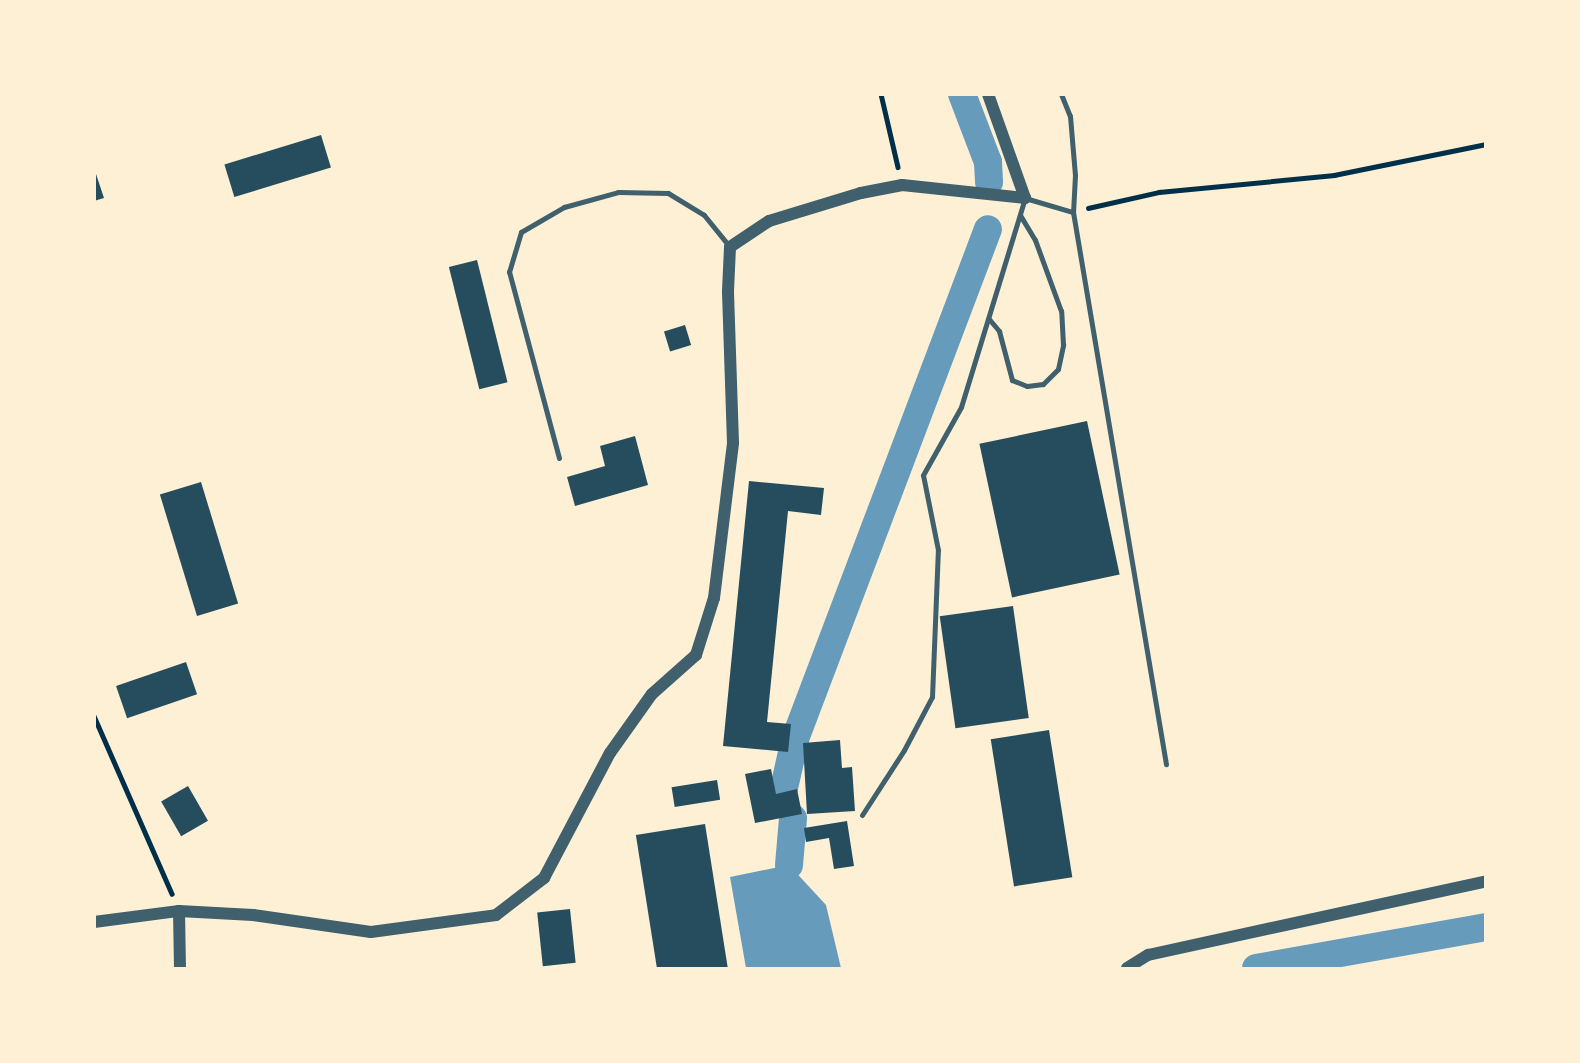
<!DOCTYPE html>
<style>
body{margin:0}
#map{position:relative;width:1580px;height:1063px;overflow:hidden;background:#fdf0d5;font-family:Montserrat,sans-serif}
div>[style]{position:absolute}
.water>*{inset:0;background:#669bbc}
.canal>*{height:28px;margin:-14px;padding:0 14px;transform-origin:14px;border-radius:14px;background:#669bbc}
.building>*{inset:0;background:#264d5e;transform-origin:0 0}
.path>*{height:4.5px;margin:-2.25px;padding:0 2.25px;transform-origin:2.25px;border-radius:2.25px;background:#003049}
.service>*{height:5px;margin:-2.5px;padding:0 2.5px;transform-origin:2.5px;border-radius:2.5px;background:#3f606c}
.tertiary>*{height:12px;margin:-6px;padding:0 6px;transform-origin:6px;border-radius:6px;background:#3f606c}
span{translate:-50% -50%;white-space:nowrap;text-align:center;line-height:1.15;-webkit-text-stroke:5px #fdf0d5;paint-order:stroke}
.frame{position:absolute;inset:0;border:96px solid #fdf0d5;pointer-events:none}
</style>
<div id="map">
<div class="water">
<i style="clip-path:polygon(789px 865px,826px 905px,841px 968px,746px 968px,730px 877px)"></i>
</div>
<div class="canal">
<i style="left:962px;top:94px;width:73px;rotate:69.1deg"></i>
<i style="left:988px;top:162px;width:20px;rotate:87deg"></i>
<i style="left:784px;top:788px;width:50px;rotate:-77.3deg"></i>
<i style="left:795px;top:739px;width:545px;rotate:-69.27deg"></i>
<i style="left:789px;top:865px;width:47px;rotate:-85.1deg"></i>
<i style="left:1256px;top:968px;width:234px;rotate:-10.1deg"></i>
</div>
<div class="building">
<i style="left:321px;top:135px;width:34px;height:101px;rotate:73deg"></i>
<i style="clip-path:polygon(94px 168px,104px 198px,94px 201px)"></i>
<i style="left:477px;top:260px;width:126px;height:29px;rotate:76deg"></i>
<i style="left:685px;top:325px;width:21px;height:22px;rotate:73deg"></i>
<i style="left:1087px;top:421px;width:157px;height:110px;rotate:78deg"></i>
<i style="clip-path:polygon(635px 436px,648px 485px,575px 506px,567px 477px,605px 466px,600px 446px)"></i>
<i style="clip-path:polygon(749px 481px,824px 488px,821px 515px,788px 511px,767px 722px,791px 724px,788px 752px,723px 746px)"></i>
<i style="left:201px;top:482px;width:127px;height:43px;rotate:73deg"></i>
<i style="left:1013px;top:606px;width:113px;height:74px;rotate:82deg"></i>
<i style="left:186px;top:662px;width:34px;height:74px;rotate:71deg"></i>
<i style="left:1049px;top:730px;width:149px;height:59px;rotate:81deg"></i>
<i style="clip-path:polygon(840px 740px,842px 768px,852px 767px,855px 811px,807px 814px,803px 743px)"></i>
<i style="clip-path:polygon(771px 769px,776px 794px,797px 789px,802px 814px,755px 823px,745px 774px)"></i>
<i style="left:717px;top:780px;width:20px;height:46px;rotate:81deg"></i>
<i style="left:188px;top:786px;width:40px;height:31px;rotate:60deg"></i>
<i style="clip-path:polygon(847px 821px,854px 866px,834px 869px,829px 838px,806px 842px,804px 828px)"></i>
<i style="left:705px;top:824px;width:146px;height:70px;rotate:81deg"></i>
<i style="left:570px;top:909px;width:54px;height:33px;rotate:84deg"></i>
</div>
<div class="path">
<i style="left:881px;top:94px;width:75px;rotate:76.9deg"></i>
<i style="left:1088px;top:208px;width:73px;rotate:-12.7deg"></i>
<i style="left:1159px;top:192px;width:176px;rotate:-5.5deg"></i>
<i style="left:1334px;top:175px;width:155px;rotate:-11.5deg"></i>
<i style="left:94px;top:716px;width:194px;rotate:66.3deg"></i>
</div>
<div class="service">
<i style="left:1061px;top:94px;width:24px;rotate:68deg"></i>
<i style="left:1070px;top:116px;width:59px;rotate:85.2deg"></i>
<i style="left:1075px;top:175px;width:37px;rotate:93deg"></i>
<i style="left:1073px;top:212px;width:560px;rotate:80.44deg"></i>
<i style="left:989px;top:319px;width:16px;rotate:50deg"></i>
<i style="left:999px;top:331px;width:51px;rotate:75.1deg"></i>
<i style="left:1012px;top:380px;width:16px;rotate:22deg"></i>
<i style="left:1027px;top:386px;width:16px;rotate:-7deg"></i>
<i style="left:1043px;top:384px;width:21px;rotate:-45deg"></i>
<i style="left:1058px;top:369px;width:25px;rotate:-78deg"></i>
<i style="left:1063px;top:345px;width:34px;rotate:-93deg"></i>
<i style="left:1061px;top:311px;width:76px;rotate:-110.1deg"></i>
<i style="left:1035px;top:240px;width:29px;rotate:-121deg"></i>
<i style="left:559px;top:458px;width:193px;rotate:-105deg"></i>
<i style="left:509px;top:272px;width:42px;rotate:-73.3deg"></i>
<i style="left:521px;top:232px;width:50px;rotate:-30.2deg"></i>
<i style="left:564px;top:207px;width:56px;rotate:-15.5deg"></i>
<i style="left:618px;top:192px;width:50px;rotate:1.1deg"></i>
<i style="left:668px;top:193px;width:42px;rotate:31.4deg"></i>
<i style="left:704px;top:215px;width:41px;rotate:50.9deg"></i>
<i style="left:862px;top:815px;width:77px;rotate:-57.1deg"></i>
<i style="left:904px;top:750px;width:60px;rotate:-62.2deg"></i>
<i style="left:932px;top:697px;width:147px;rotate:-87.7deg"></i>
<i style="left:938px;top:550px;width:76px;rotate:-101.3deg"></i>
<i style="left:923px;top:475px;width:78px;rotate:-60.8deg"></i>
<i style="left:961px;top:407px;width:219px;rotate:-73deg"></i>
<i style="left:1025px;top:198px;width:50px;rotate:16.3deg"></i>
</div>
<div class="tertiary">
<i style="left:179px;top:911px;width:57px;rotate:89deg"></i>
<i style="left:94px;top:922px;width:86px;rotate:-7.4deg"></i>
<i style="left:179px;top:911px;width:74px;rotate:3.1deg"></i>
<i style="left:253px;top:915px;width:119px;rotate:8.2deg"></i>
<i style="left:371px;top:932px;width:126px;rotate:-7.7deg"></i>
<i style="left:496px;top:915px;width:61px;rotate:-37.6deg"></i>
<i style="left:544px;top:878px;width:141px;rotate:-62.2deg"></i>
<i style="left:610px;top:753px;width:72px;rotate:-54.6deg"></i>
<i style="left:652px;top:694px;width:59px;rotate:-41.6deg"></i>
<i style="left:696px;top:655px;width:60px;rotate:-72.5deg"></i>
<i style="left:714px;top:598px;width:156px;rotate:-83deg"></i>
<i style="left:733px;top:443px;width:152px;rotate:-91.9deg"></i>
<i style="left:728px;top:291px;width:44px;rotate:-87.4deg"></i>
<i style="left:730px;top:247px;width:47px;rotate:-33.7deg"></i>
<i style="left:769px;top:221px;width:96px;rotate:-16.9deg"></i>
<i style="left:861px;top:193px;width:42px;rotate:-11deg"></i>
<i style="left:902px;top:185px;width:124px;rotate:6deg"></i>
<i style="left:1025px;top:198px;width:110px;rotate:-109.6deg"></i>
<i style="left:1127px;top:968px;width:25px;rotate:-32deg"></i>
<i style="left:1148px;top:955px;width:346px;rotate:-12.3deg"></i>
</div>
<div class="frame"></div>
</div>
